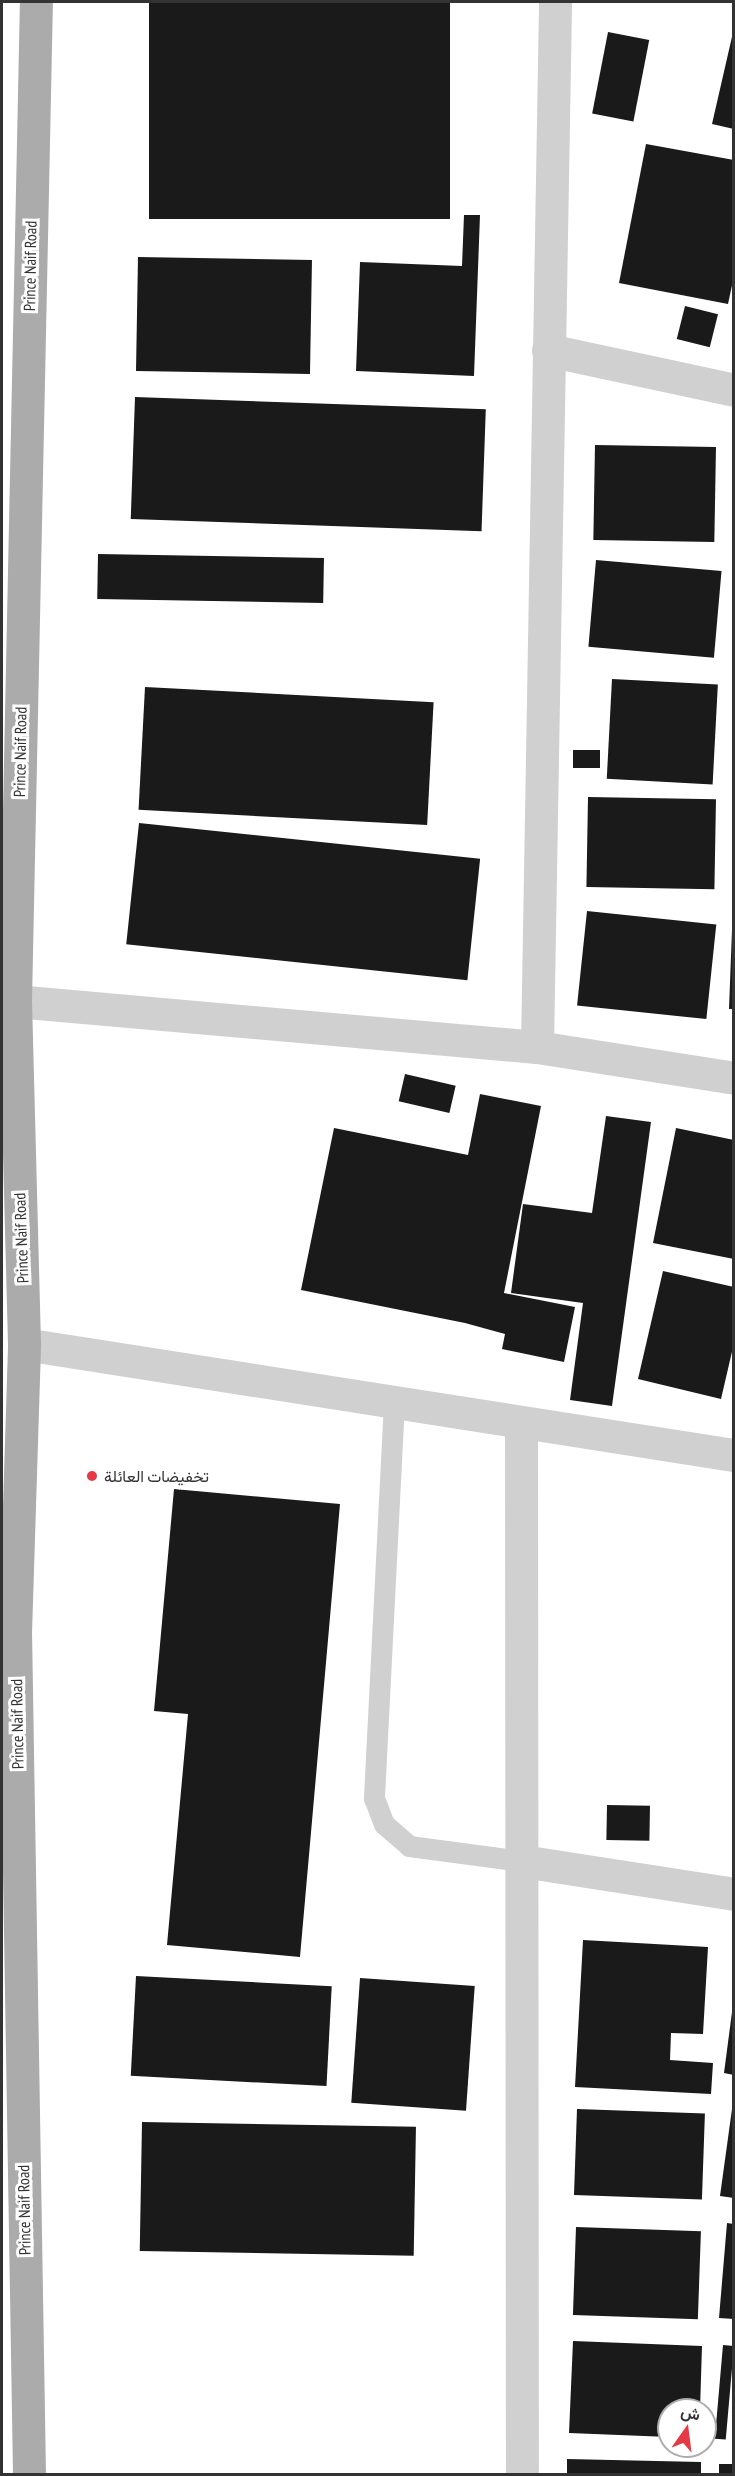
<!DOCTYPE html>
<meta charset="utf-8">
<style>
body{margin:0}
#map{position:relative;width:735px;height:2476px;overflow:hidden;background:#fff;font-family:"PT Sans Narrow",Vazirmatn,sans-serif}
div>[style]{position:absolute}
.building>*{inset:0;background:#1a1a1a;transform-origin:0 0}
.lane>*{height:21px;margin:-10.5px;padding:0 10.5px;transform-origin:10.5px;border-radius:10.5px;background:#d0d0d0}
.street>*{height:33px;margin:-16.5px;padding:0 16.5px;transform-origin:16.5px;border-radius:16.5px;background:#d0d0d0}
.primary>*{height:33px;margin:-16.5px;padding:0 16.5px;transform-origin:16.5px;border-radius:16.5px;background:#ababab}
.dots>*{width:16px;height:16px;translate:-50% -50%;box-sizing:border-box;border:3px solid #fff;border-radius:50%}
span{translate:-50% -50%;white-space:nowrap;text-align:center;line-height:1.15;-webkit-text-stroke:6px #fff;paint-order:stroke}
.street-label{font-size:16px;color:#333}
.poi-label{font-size:16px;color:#333}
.left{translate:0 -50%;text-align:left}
.frame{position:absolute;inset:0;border:3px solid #333;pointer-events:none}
.north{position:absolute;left:657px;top:2398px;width:60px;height:60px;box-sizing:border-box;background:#fff;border:2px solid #adadad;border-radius:50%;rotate:14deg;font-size:16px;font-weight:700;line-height:24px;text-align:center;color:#333}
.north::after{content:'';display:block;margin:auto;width:21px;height:27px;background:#e63946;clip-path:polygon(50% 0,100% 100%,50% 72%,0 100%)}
</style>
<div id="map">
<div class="building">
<i style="left:149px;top:2px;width:301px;height:217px"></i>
<i style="clip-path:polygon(734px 28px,734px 129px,712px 124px)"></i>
<i style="left:608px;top:32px;width:42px;height:83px;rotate:11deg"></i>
<i style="clip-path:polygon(646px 144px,734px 160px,734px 276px,728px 304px,619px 283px)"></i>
<i style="clip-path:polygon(464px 215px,480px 215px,474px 376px,356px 371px,360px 262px,462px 266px)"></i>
<i style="left:138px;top:257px;width:174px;height:114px;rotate:1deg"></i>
<i style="left:685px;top:306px;width:34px;height:34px;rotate:14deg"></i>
<i style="left:135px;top:397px;width:351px;height:122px;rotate:2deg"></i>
<i style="left:595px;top:445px;width:121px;height:95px;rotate:1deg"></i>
<i style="left:98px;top:554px;width:226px;height:45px;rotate:1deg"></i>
<i style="left:596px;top:560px;width:126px;height:87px;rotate:5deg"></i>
<i style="left:612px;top:679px;width:106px;height:100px;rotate:3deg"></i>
<i style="left:145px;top:687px;width:289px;height:123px;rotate:3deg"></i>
<i style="left:573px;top:750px;width:27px;height:18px"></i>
<i style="left:588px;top:797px;width:128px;height:90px;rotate:1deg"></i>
<i style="left:139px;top:823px;width:343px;height:122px;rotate:6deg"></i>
<i style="left:587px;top:911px;width:130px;height:95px;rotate:6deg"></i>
<i style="clip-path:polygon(732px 930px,734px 930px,734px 1009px,729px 1009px)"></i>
<i style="left:405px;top:1074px;width:52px;height:28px;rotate:13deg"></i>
<i style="clip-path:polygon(480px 1094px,541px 1106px,504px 1293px,575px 1307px,564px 1362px,502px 1349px,505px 1334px,465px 1323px,301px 1290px,334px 1128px,468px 1155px)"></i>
<i style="clip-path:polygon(606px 1116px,651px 1122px,612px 1406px,570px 1400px,583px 1303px,511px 1293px,523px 1204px,592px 1213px)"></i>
<i style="clip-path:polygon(676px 1128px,734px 1140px,734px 1259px,653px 1243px)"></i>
<i style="clip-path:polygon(663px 1271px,734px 1287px,734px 1343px,721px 1399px,638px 1379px)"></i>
<i style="clip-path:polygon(174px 1489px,340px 1504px,300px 1957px,167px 1945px,188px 1714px,154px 1711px)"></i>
<i style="left:607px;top:1805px;width:43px;height:35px;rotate:1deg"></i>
<i style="clip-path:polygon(583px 1940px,708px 1947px,703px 2034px,671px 2033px,670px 2060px,713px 2063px,711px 2094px,575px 2087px)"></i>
<i style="left:136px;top:1976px;width:196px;height:100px;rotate:3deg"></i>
<i style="left:360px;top:1978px;width:115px;height:125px;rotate:4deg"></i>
<i style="clip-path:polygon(732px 2012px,734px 2013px,734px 2075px,724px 2073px)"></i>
<i style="left:577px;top:2109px;width:128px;height:86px;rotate:2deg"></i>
<i style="clip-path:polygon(732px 2109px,734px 2109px,734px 2198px,720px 2196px)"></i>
<i style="left:142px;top:2122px;width:274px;height:129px;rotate:1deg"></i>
<i style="clip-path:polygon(727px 2223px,734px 2224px,734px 2319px,719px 2318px)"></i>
<i style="left:576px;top:2227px;width:125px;height:88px;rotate:2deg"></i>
<i style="clip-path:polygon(573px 2341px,702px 2346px,700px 2410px,669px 2410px,669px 2437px,569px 2433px)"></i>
<i style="left:723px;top:2345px;width:11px;height:94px;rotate:5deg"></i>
<i style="clip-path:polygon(567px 2459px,701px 2462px,701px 2474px,567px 2474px)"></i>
<i style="left:734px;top:2464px;width:10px;height:15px;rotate:90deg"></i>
</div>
<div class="lane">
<i style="left:394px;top:1402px;width:397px;rotate:92.9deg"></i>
<i style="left:374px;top:1798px;width:28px;rotate:69deg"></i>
<i style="left:384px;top:1824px;width:33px;rotate:41deg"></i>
<i style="left:409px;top:1846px;width:114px;rotate:7.6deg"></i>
</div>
<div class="street">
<i style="left:548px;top:350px;width:190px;rotate:12.1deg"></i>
<i style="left:15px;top:1001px;width:524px;rotate:5.04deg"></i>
<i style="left:537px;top:1047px;width:199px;rotate:8.9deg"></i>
<i style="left:537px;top:1047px;width:1045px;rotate:-89.01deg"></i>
<i style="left:24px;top:1344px;width:719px;rotate:8.89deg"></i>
<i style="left:521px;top:1422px;width:1052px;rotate:89.95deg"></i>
<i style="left:522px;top:1861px;width:215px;rotate:8.8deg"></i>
</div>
<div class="primary">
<i style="left:29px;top:2474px;width:841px;rotate:-90.95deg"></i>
<i style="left:15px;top:1633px;width:289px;rotate:-88.2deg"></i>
<i style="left:24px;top:1344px;width:343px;rotate:-91.5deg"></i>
<i style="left:15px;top:1001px;width:999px;rotate:-88.8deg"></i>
</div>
<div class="dots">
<i style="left:92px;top:1476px;background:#e63946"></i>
</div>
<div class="street-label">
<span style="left:30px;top:266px;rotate:-89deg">Prince Naif Road</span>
<span style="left:20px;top:752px;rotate:-89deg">Prince Naif Road</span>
<span style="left:21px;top:1238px;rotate:-92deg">Prince Naif Road</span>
<span style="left:17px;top:1724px;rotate:-91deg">Prince Naif Road</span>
<span style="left:24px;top:2210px;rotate:-91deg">Prince Naif Road</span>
</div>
<div class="poi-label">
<span class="left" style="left:104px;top:1476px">تخفيضات العائلة</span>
</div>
<div class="frame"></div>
<div class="north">ش</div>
</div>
